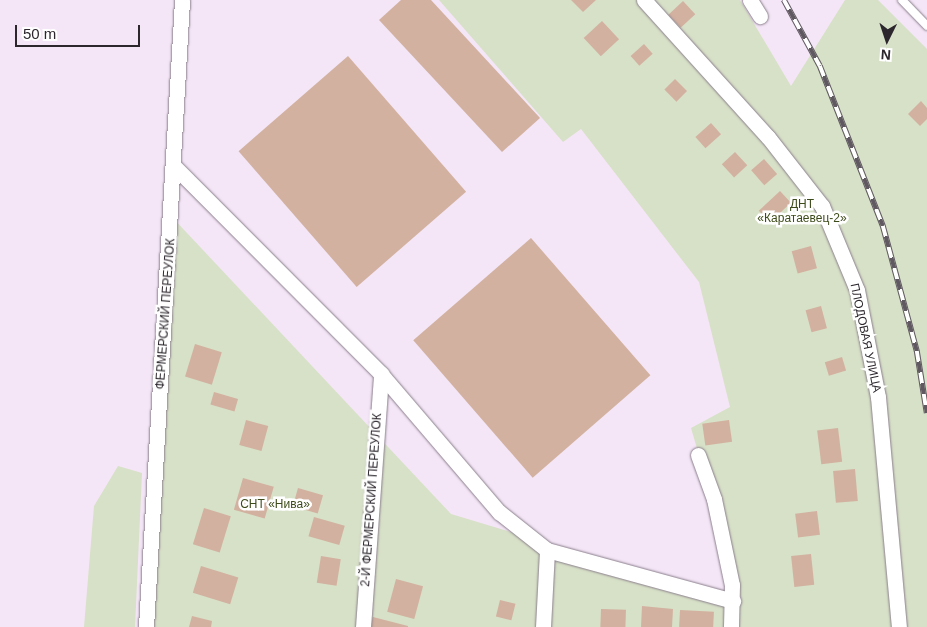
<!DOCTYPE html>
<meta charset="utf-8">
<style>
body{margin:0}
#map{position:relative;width:927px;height:627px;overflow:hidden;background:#f4e6f6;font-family:Arial,sans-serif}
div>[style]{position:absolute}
.green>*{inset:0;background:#d7e1c7}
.building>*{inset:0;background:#d2b1a0;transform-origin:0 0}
.roads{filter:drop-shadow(0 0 1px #8a7e8c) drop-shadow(0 0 1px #8a7e8c)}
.service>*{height:8px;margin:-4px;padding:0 4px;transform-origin:4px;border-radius:4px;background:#fff}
.minor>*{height:15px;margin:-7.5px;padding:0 7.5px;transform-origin:7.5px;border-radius:7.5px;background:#fff}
.rail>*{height:5.5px;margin-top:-2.75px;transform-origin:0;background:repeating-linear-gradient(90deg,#fff 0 11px,#605961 0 22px);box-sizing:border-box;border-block:1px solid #605961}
span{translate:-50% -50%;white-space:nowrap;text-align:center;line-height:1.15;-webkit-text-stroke:5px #fff;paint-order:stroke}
.park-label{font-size:12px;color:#3d4b1a}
.street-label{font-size:12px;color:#2c272d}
.north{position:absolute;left:862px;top:15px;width:50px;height:50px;-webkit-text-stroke:4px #fff;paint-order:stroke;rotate:184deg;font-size:14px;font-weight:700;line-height:20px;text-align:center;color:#2c272d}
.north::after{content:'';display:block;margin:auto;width:18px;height:22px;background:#2c272d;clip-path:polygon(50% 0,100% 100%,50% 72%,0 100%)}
.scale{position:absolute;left:15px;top:25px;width:125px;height:22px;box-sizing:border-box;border:2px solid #2c272d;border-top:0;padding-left:6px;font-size:15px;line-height:18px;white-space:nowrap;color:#2c272d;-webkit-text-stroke:4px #fff;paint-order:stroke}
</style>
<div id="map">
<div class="green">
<i style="clip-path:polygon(439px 0,740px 0,791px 86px,845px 0,878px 0,927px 49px,927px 627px,147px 627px,171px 216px,451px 514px,742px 602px,691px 428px,730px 407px,699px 282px,581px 129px,563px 142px)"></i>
<i style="clip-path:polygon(118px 466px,142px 473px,135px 627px,84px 627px,94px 506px)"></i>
</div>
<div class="building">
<i style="clip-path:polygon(401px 0,431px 0,540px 118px,502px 152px,379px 20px)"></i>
<i style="clip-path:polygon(571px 0,596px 0,583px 12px)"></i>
<i style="left:683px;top:1px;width:18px;height:20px;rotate:47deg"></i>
<i style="left:602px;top:21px;width:25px;height:25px;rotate:47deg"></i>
<i style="left:644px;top:44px;width:13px;height:18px;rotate:48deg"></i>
<i style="left:348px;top:56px;width:180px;height:145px;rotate:49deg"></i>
<i style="left:675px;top:79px;width:17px;height:15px;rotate:45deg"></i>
<i style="clip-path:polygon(921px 101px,927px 108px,927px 119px,920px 126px,908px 114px)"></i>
<i style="left:711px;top:123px;width:15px;height:21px;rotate:48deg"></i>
<i style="left:735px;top:152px;width:18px;height:18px;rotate:47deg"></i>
<i style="left:764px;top:159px;width:20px;height:17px;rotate:49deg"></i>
<i style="left:780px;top:191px;width:16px;height:29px;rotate:47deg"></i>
<i style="left:531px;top:238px;width:182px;height:156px;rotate:49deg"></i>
<i style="left:811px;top:246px;width:23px;height:20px;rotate:75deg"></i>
<i style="left:821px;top:306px;width:23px;height:16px;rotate:75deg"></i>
<i style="left:195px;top:344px;width:28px;height:34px;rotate:17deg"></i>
<i style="left:842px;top:357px;width:14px;height:18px;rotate:73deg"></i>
<i style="left:214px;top:392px;width:25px;height:13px;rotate:16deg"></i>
<i style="left:246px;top:420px;width:23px;height:26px;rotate:15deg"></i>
<i style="left:729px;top:420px;width:22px;height:27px;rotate:82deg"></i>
<i style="left:838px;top:428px;width:34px;height:21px;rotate:83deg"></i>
<i style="left:855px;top:469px;width:32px;height:22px;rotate:85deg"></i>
<i style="left:243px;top:478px;width:32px;height:33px;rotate:16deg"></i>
<i style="left:298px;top:488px;width:26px;height:19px;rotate:16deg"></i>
<i style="left:204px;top:508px;width:28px;height:38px;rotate:17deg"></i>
<i style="left:817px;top:511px;width:24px;height:22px;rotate:83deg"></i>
<i style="left:314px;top:517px;width:32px;height:20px;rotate:16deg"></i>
<i style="left:811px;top:554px;width:31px;height:20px;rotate:84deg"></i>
<i style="left:321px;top:556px;width:20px;height:27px;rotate:9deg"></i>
<i style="left:201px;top:566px;width:39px;height:28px;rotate:17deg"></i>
<i style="left:396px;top:579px;width:28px;height:34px;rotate:15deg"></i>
<i style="left:500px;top:600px;width:16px;height:17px;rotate:14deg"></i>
<i style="clip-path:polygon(642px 606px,673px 609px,672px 627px,641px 627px)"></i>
<i style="left:601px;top:609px;width:25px;height:18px;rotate:2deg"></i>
<i style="left:680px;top:610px;width:34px;height:17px;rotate:3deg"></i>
<i style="clip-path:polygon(192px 616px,212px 621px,211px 627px,189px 627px)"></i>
<i style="clip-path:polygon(373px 617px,408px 626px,408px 627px,370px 627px)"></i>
</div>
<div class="roads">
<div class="service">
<i style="left:902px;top:0;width:36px;rotate:46deg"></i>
</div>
<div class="minor">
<i style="left:644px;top:0;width:185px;rotate:47.9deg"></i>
<i style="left:768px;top:137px;width:88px;rotate:52deg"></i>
<i style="left:822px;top:206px;width:91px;rotate:67.4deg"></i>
<i style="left:857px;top:290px;width:109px;rotate:78.9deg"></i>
<i style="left:878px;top:397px;width:231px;rotate:84.8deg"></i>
<i style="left:750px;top:0;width:19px;rotate:58deg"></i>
<i style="left:175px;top:167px;width:292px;rotate:45.1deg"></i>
<i style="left:381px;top:374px;width:182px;rotate:49.5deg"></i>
<i style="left:499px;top:512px;width:61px;rotate:38.4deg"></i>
<i style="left:547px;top:550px;width:193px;rotate:15.3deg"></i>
<i style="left:698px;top:455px;width:47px;rotate:70deg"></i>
<i style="left:714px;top:499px;width:88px;rotate:78.2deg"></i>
<i style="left:732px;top:585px;width:42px;rotate:91.4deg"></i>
<i style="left:146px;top:627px;width:628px;rotate:-86.71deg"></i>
<i style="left:363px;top:627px;width:254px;rotate:-85.9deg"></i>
<i style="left:543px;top:627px;width:77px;rotate:-87deg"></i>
</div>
</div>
<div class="rail">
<i style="left:784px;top:0;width:75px;rotate:61.4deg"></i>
<i style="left:820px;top:66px;width:172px;rotate:68.5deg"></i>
<i style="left:883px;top:226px;width:130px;rotate:74.8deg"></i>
<i style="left:917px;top:351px;width:63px;rotate:80.8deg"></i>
</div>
<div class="park-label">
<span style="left:802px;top:212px">ДНТ<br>«Каратаевец-2»</span>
<span style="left:275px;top:505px">СНТ «Нива»</span>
</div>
<div class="street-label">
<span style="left:166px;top:314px;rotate:-86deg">ФЕРМЕРСКИЙ ПЕРЕУЛОК</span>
<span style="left:865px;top:338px;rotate:78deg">ПЛОДОВАЯ УЛИЦА</span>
<span style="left:372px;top:500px;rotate:-86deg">2-Й ФЕРМЕРСКИЙ ПЕРЕУЛОК</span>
</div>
<div class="north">N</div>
<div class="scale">50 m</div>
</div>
